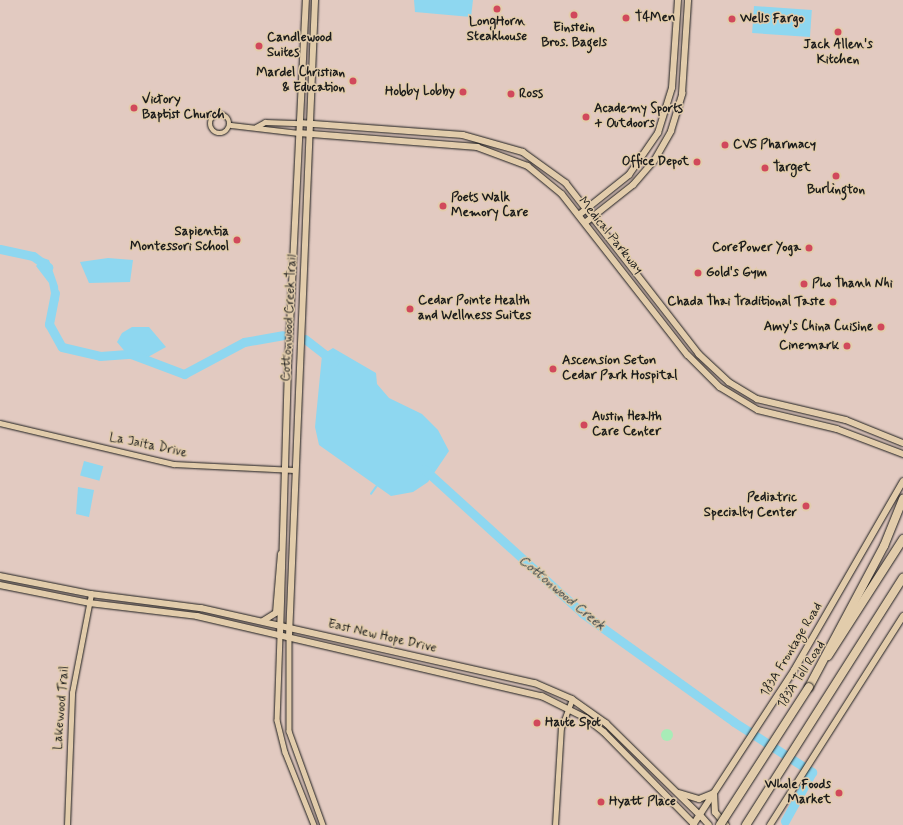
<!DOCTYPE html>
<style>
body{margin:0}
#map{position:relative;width:903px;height:825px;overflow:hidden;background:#e2cac1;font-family:Mynerve,sans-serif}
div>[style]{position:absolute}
.green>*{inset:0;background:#a8ecb7}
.round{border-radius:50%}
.water>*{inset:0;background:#8ed7f0;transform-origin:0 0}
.stream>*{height:1.5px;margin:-0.75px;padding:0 0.75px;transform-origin:0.75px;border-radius:0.75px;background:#8ed7f0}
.river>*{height:9px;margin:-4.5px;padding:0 4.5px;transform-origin:4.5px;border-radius:4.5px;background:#8ed7f0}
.roads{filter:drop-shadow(0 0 1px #1c1c1c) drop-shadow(0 0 1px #1c1c1c)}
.minor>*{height:4.5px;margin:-2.25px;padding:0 2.25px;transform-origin:2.25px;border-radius:2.25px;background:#e2ccab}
.minor>.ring{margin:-2.25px;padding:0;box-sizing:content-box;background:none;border:4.5px solid #e2ccab;border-radius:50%}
.tertiary>*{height:5.5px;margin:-2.75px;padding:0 2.75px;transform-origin:2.75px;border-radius:2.75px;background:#e2ccab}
.secondary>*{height:6px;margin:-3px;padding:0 3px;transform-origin:3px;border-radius:3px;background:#e2ccab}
.motorway>*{height:8px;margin:-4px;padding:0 4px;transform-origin:4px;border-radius:4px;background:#e2ccab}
.bridges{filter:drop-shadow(0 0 1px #1c1c1c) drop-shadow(0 0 1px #1c1c1c)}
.motorway-bridge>*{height:8px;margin:-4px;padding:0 4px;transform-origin:4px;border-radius:4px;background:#e2ccab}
.dots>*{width:11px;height:11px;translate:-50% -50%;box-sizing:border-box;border:2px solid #e2ccab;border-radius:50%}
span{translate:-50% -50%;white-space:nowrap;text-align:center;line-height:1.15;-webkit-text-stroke:3px #e2ccab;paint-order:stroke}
.poi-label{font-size:13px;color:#1c1c1c;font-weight:700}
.left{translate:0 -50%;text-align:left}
.right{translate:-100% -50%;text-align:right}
.street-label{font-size:13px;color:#1c1c1c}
.water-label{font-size:14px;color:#334146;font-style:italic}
</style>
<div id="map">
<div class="green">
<i class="round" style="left:661px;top:729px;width:12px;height:12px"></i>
</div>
<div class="water">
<i style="clip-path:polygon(414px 0,473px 0,471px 17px,415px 12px)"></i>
<i style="left:754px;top:6px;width:58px;height:27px;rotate:4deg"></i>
<i style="clip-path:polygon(43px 258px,49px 260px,58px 286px,59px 300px,54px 308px,49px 283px,36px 266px)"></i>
<i style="clip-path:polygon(108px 258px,133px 260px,130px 282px,89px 283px,80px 262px)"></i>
<i style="clip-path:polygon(132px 327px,149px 327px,166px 347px,148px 357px,127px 354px,117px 342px,122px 333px)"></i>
<i style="clip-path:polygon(333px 348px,376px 373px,377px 384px,389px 398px,422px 414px,438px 430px,449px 451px,428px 482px,413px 492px,391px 496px,319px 445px,315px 427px,322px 355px)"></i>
<i style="left:84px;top:461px;width:20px;height:15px;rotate:15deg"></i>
<i style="clip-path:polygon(78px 487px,94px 490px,89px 517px,76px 514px)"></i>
</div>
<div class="stream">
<i style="left:371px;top:494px;width:9px;rotate:-54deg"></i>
</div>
<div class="river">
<i style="left:0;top:249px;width:34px;rotate:12deg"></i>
<i style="left:33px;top:256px;width:19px;rotate:36deg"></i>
<i style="left:55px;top:293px;width:32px;rotate:101deg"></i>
<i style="left:49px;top:324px;width:26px;rotate:61deg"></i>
<i style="left:62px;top:347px;width:39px;rotate:13deg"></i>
<i style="left:100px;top:356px;width:31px;rotate:-4deg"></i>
<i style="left:131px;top:354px;width:57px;rotate:20.7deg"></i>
<i style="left:184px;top:374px;width:68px;rotate:-28.1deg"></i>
<i style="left:244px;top:342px;width:39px;rotate:-10deg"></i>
<i style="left:305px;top:339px;width:37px;rotate:38deg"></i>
<i style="left:424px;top:469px;width:214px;rotate:42.3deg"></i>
<i style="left:582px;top:613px;width:187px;rotate:35.6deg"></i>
<i style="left:734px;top:722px;width:93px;rotate:32.7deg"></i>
<i style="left:812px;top:772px;width:56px;rotate:118.9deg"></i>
</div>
<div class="roads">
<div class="minor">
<i class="ring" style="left:210px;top:114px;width:15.5px;height:15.5px"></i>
<i style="left:231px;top:125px;width:68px;rotate:6.7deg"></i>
<i style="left:256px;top:127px;width:10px;rotate:-29deg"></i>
<i style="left:265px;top:122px;width:35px;rotate:2deg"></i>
<i style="left:0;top:423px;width:179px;rotate:13.3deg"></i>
<i style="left:174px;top:464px;width:120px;rotate:2.9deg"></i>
<i style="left:280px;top:636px;width:84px;rotate:92deg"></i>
<i style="left:277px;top:720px;width:33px;rotate:76deg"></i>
<i style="left:285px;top:752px;width:79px;rotate:68.3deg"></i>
<i style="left:289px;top:637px;width:94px;rotate:90deg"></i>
<i style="left:289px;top:731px;width:100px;rotate:70.1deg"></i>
<i style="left:67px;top:825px;width:132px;rotate:-87.8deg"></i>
<i style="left:72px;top:693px;width:101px;rotate:-79.1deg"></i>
<i style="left:555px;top:825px;width:97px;rotate:-86.5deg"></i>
<i style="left:561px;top:728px;width:31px;rotate:-69deg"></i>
</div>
<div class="tertiary">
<i style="left:300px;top:123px;width:163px;rotate:4.2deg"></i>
<i style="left:463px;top:135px;width:62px;rotate:15.8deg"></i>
<i style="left:523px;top:152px;width:53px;rotate:35.8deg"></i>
<i style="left:566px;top:183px;width:217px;rotate:52.1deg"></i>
<i style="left:699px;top:354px;width:41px;rotate:43deg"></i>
<i style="left:729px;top:382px;width:33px;rotate:31deg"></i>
<i style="left:757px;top:399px;width:91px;rotate:13.3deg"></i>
<i style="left:846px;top:420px;width:61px;rotate:22deg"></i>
<i style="left:299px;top:133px;width:179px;rotate:4.5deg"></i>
<i style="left:477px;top:147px;width:54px;rotate:20.4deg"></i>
<i style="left:528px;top:166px;width:44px;rotate:39.5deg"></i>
<i style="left:562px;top:194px;width:204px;rotate:52deg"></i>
<i style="left:688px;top:355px;width:45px;rotate:45deg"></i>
<i style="left:720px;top:387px;width:44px;rotate:31.2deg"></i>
<i style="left:758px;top:410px;width:81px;rotate:13.5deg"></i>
<i style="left:837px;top:429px;width:71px;rotate:20.7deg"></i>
<i style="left:579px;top:215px;width:64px;rotate:-38.7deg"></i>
<i style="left:629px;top:175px;width:51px;rotate:-55.4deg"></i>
<i style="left:658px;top:133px;width:47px;rotate:-72.7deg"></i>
<i style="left:672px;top:88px;width:88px;rotate:-86.1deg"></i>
<i style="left:585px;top:223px;width:61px;rotate:-38.4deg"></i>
<i style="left:633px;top:185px;width:32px;rotate:-49deg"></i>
<i style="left:654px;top:161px;width:34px;rotate:-60deg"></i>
<i style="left:671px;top:131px;width:39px;rotate:-73deg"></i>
<i style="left:682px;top:94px;width:94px;rotate:-86.3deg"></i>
<i style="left:0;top:576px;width:93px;rotate:11.2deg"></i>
<i style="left:91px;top:594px;width:111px;rotate:7.3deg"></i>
<i style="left:201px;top:608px;width:342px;rotate:12.7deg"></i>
<i style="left:535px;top:683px;width:40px;rotate:23.4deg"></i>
<i style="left:572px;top:699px;width:42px;rotate:35.2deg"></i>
<i style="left:606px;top:723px;width:132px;rotate:44.4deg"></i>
<i style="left:0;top:585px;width:92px;rotate:11.3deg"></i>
<i style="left:90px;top:603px;width:108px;rotate:6.9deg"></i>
<i style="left:197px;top:616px;width:354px;rotate:13.1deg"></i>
<i style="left:542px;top:696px;width:49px;rotate:26.6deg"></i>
<i style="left:586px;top:718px;width:23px;rotate:38deg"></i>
<i style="left:604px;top:732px;width:129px;rotate:45.6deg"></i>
<i style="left:263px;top:621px;width:15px;rotate:-32deg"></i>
<i style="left:276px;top:613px;width:59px;rotate:-85.2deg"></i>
<i style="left:280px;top:636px;width:270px;rotate:-88.3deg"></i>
<i style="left:288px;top:366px;width:366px;rotate:-87.2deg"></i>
<i style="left:289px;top:637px;width:638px;rotate:-87.66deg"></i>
</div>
<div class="secondary">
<i style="left:679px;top:793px;width:21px;rotate:17deg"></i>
<i style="left:699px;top:799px;width:16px;rotate:-22deg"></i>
<i style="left:714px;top:793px;width:19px;rotate:87deg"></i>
<i style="left:715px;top:812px;width:17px;rotate:50deg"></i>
<i style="left:700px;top:815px;width:13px;rotate:48deg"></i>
<i style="left:693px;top:825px;width:185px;rotate:-56.9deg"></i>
<i style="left:794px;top:670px;width:218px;rotate:-60deg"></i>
<i style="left:770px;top:825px;width:248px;rotate:-57.5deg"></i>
</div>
<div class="motorway">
<i style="left:828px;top:656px;width:139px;rotate:-57.3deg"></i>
<i style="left:809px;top:687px;width:160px;rotate:-62deg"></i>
<i style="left:884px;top:546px;width:51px;rotate:-68deg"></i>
<i style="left:746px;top:825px;width:293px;rotate:-57.6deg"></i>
</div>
</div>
<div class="bridges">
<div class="motorway-bridge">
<i style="left:720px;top:825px;width:164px;rotate:-57.2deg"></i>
</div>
</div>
<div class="dots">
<i style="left:497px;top:9px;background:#d1495b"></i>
<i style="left:574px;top:15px;background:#d1495b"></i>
<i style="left:626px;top:18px;background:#d1495b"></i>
<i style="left:732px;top:19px;background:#d1495b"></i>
<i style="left:838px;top:32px;background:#d1495b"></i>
<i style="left:259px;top:46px;background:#d1495b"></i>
<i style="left:353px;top:81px;background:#d1495b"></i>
<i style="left:463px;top:92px;background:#d1495b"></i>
<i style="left:511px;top:94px;background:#d1495b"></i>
<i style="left:134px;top:108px;background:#d1495b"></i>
<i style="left:586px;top:117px;background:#d1495b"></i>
<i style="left:725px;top:145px;background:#d1495b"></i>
<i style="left:697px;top:162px;background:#d1495b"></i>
<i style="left:765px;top:168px;background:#d1495b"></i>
<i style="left:836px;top:176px;background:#d1495b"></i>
<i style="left:443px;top:206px;background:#d1495b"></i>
<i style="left:237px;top:240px;background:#d1495b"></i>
<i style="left:809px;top:248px;background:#d1495b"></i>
<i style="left:698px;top:273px;background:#d1495b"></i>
<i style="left:804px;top:284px;background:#d1495b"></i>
<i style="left:833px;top:302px;background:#d1495b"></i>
<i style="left:410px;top:309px;background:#d1495b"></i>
<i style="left:881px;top:327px;background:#d1495b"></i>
<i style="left:847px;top:346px;background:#d1495b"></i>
<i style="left:553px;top:369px;background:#d1495b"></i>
<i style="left:584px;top:425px;background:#d1495b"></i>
<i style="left:806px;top:506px;background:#d1495b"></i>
<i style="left:537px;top:723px;background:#d1495b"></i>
<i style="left:839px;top:793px;background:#d1495b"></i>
<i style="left:601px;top:802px;background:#d1495b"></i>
</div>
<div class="poi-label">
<span class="left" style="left:635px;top:18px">T4Men</span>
<span class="left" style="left:740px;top:19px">Wells Fargo</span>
<span style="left:497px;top:30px">LongHorn<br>Steakhouse</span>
<span style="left:574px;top:36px">Einstein<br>Bros. Bagels</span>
<span class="left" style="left:267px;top:46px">Candlewood<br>Suites</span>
<span style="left:838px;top:53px">Jack Allen's<br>Kitchen</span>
<span class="right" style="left:345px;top:81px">Mardel Christian<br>&amp; Education</span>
<span class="right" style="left:455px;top:92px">Hobby Lobby</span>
<span class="left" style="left:519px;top:94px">Ross</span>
<span class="left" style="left:142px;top:108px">Victory<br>Baptist Church</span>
<span class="left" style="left:594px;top:117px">Academy Sports<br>+ Outdoors</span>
<span class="left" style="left:733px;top:145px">CVS Pharmacy</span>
<span class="right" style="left:689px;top:162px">Office Depot</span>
<span class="left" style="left:773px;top:168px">Target</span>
<span style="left:836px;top:190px">Burlington</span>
<span class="left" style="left:451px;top:206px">Poets Walk<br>Memory Care</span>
<span class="right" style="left:229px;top:240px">Sapientia<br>Montessori School</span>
<span class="right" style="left:801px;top:248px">CorePower Yoga</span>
<span class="left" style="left:706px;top:273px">Gold's Gym</span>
<span class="left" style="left:812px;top:284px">Pho Thanh Nhi</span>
<span class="left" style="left:418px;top:309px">Cedar Pointe Health<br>and Wellness Suites</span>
<span class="right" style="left:825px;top:302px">Chada Thai Traditional Taste</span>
<span class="right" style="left:873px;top:327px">Amy's China Cuisine</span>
<span class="right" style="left:839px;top:346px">Cinemark</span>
<span class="left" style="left:562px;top:369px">Ascension Seton<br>Cedar Park Hospital</span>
<span class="left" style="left:592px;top:425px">Austin Health<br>Care Center</span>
<span class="right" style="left:797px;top:506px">Pediatric<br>Specialty Center</span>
<span class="left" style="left:545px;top:723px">Haute Spot</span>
<span class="right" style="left:831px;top:793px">Whole Foods<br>Market</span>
<span class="left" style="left:609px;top:802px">Hyatt Place</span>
</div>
<div class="street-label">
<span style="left:610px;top:236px;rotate:51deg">Medical Parkway</span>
<span style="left:290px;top:318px;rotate:-87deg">Cottonwood Creek Trail</span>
<span style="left:148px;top:446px;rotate:12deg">La Jaita Drive</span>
<span style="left:382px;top:637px;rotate:13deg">East New Hope Drive</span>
<span style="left:792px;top:650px;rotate:-59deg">183A Frontage Road</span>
<span style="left:802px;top:675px;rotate:-57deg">183A Toll Road</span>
<span style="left:62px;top:708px;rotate:-85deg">Lakewood Trail</span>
</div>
<div class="water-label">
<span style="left:562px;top:593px;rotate:40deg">Cottonwood Creek</span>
</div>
</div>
